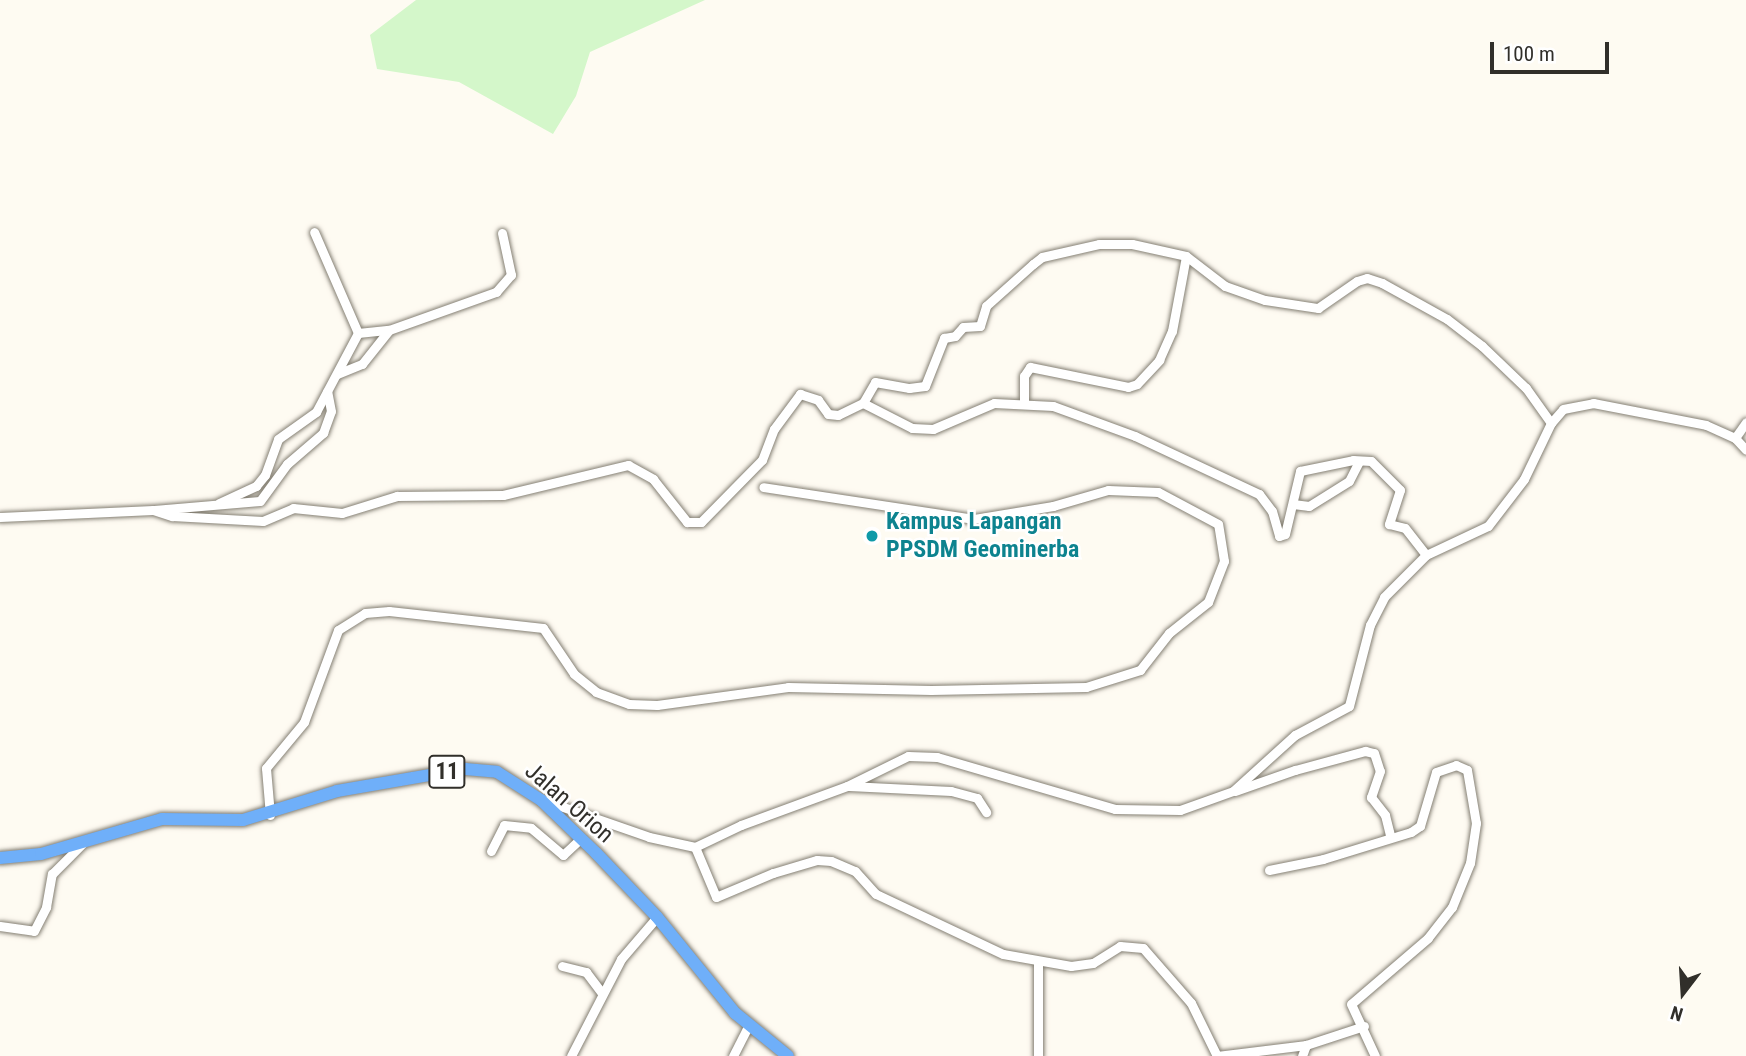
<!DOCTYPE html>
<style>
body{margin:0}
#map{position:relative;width:1746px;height:1056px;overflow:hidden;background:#fefbf2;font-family:"Roboto Condensed",sans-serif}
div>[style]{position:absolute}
.green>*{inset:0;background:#d4f7ca}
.roads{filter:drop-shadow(0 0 2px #847f73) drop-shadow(0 0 2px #847f73)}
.minor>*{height:9px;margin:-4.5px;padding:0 4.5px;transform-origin:4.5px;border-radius:4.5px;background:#fff}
.highway>*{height:12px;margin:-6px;padding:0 6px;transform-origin:6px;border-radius:6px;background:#6faff9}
.dots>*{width:19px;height:19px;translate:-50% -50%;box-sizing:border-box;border:4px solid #fff;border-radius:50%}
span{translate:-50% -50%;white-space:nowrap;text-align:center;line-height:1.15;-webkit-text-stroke:5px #fff;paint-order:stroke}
.shield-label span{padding:2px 5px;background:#fff;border:2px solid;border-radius:5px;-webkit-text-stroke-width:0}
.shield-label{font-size:23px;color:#312f2a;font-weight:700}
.culture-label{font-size:24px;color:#0d838f;font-weight:700}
.left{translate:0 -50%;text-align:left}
.street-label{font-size:24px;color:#312f2a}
.north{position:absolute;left:1648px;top:958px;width:70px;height:70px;-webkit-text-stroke:5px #fff;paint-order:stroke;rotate:197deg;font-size:19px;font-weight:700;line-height:28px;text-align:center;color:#312f2a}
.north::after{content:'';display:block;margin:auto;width:24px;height:32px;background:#312f2a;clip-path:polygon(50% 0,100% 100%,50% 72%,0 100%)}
.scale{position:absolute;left:1490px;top:42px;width:119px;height:32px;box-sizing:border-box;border:4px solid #312f2a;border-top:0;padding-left:9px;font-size:21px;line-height:24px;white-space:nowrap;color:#312f2a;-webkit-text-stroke:5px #fff;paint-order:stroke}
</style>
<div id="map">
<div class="green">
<i style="clip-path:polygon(416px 0,705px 0,590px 52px,576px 96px,553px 134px,459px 82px,377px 69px,370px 35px)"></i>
</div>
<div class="roads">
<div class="minor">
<i style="left:358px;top:333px;width:31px;rotate:-6deg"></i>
<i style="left:389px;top:330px;width:114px;rotate:-19.6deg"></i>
<i style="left:496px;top:292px;width:23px;rotate:-49deg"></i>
<i style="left:511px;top:275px;width:43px;rotate:-102.1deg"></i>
<i style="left:337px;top:374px;width:27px;rotate:-22deg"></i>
<i style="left:362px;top:364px;width:43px;rotate:-51.5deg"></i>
<i style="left:863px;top:403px;width:55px;rotate:27deg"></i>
<i style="left:912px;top:428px;width:21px;rotate:3deg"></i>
<i style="left:933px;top:429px;width:66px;rotate:-23.1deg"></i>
<i style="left:994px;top:403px;width:59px;rotate:2.9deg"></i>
<i style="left:1053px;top:406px;width:87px;rotate:20.1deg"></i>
<i style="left:1135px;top:436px;width:137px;rotate:25.1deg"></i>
<i style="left:1259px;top:494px;width:21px;rotate:53deg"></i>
<i style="left:1272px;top:511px;width:26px;rotate:74deg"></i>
<i style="left:1279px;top:536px;width:6px;rotate:-18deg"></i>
<i style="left:1285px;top:534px;width:65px;rotate:-76.6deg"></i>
<i style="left:1300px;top:471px;width:54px;rotate:-11.7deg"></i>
<i style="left:1353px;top:460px;width:18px;rotate:3deg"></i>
<i style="left:1371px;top:461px;width:41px;rotate:45deg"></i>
<i style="left:1400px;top:490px;width:36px;rotate:108deg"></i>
<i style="left:1389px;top:524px;width:16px;rotate:14deg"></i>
<i style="left:1405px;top:528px;width:34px;rotate:52deg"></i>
<i style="left:1024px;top:403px;width:27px;rotate:-90deg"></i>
<i style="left:1024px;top:376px;width:11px;rotate:-56deg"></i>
<i style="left:1030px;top:367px;width:100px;rotate:11.5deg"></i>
<i style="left:1128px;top:387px;width:9px;rotate:-18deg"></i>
<i style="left:1137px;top:384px;width:33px;rotate:-47deg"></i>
<i style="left:1159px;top:360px;width:32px;rotate:-66deg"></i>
<i style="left:1172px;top:331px;width:76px;rotate:-79.4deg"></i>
<i style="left:1735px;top:438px;width:19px;rotate:-55deg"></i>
<i style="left:219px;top:503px;width:41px;rotate:-24.7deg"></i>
<i style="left:256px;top:486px;width:14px;rotate:-51deg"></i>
<i style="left:265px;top:475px;width:38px;rotate:-70deg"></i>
<i style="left:278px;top:439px;width:47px;rotate:-35.4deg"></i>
<i style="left:316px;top:412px;width:89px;rotate:-62deg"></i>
<i style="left:358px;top:333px;width:110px;rotate:-113.5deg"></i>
<i style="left:1293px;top:504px;width:16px;rotate:7deg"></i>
<i style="left:1309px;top:506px;width:47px;rotate:-32deg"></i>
<i style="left:1349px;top:481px;width:22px;rotate:-63deg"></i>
<i style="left:154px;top:510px;width:106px;rotate:-4.9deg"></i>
<i style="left:260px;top:501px;width:46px;rotate:-53.9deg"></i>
<i style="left:287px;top:464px;width:48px;rotate:-40.7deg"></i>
<i style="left:323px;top:433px;width:23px;rotate:-70deg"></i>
<i style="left:331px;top:411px;width:20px;rotate:-101deg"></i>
<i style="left:0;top:517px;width:153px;rotate:-2.6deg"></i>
<i style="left:153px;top:510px;width:20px;rotate:18deg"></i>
<i style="left:172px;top:516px;width:91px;rotate:3.1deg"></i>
<i style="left:263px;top:521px;width:33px;rotate:-23deg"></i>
<i style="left:293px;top:508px;width:49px;rotate:5.8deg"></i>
<i style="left:342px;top:513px;width:58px;rotate:-17.2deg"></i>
<i style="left:397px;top:496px;width:106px;rotate:-0.5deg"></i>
<i style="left:503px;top:495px;width:129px;rotate:-13.5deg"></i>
<i style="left:628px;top:465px;width:29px;rotate:29deg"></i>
<i style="left:653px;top:479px;width:55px;rotate:51.7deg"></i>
<i style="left:687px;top:522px;width:14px"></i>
<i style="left:701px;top:522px;width:87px;rotate:-45.5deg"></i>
<i style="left:762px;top:460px;width:33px;rotate:-69deg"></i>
<i style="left:774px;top:429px;width:44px;rotate:-53.4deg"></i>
<i style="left:800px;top:394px;width:19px;rotate:18deg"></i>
<i style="left:818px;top:400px;width:17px;rotate:54deg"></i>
<i style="left:828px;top:414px;width:10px;rotate:6deg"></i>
<i style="left:838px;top:415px;width:28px;rotate:-26deg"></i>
<i style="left:863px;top:403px;width:24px;rotate:-60deg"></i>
<i style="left:875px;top:382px;width:35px;rotate:10deg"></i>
<i style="left:909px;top:388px;width:16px;rotate:-7deg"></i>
<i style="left:925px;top:386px;width:52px;rotate:-68.4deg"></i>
<i style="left:944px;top:338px;width:11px;rotate:-10deg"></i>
<i style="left:955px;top:336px;width:12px;rotate:-48deg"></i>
<i style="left:963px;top:327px;width:17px;rotate:-3deg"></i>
<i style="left:980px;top:326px;width:21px;rotate:-73deg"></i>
<i style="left:986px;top:306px;width:63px;rotate:-41.8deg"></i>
<i style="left:1033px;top:264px;width:11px;rotate:-38deg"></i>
<i style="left:1042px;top:257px;width:58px;rotate:-12.8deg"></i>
<i style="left:1099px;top:244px;width:33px"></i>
<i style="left:1132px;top:244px;width:55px;rotate:12.5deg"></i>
<i style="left:1186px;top:256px;width:49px;rotate:37.6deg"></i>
<i style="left:1225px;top:286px;width:42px;rotate:19.3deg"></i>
<i style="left:1265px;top:300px;width:54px;rotate:8.6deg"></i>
<i style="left:1318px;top:308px;width:47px;rotate:-34.7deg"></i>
<i style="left:1357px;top:281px;width:10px;rotate:-17deg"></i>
<i style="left:1367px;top:278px;width:16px;rotate:18deg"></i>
<i style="left:1382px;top:283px;width:74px;rotate:29deg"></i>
<i style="left:1447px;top:319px;width:44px;rotate:37.6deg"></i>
<i style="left:1482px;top:346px;width:61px;rotate:43.7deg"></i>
<i style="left:1526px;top:388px;width:43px;rotate:54.5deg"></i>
<i style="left:849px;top:786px;width:102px;rotate:2.8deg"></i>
<i style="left:951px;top:791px;width:27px;rotate:15deg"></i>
<i style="left:977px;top:798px;width:17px;rotate:57deg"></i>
<i style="left:1235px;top:791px;width:64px;rotate:-19.3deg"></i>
<i style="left:1295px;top:770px;width:73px;rotate:-15.2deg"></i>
<i style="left:1365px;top:751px;width:9px;rotate:13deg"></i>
<i style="left:1374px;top:753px;width:19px;rotate:72deg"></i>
<i style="left:1380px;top:771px;width:28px;rotate:109deg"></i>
<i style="left:1371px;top:797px;width:23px;rotate:52deg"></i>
<i style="left:1385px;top:815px;width:21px;rotate:76deg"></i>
<i style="left:543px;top:800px;width:112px;rotate:19.2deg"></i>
<i style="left:649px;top:837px;width:47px;rotate:12.3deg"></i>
<i style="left:695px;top:847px;width:51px;rotate:-25.6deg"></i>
<i style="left:741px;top:825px;width:113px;rotate:-20.2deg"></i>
<i style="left:847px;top:786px;width:68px;rotate:-26.2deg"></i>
<i style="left:908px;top:756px;width:29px;rotate:2deg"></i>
<i style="left:937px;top:757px;width:185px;rotate:16.3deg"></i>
<i style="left:1115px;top:809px;width:65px;rotate:0.9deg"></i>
<i style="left:1180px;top:810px;width:56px;rotate:-19.7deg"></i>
<i style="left:1233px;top:791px;width:84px;rotate:-42.1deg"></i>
<i style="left:1295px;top:735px;width:61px;rotate:-28.2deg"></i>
<i style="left:1349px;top:706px;width:84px;rotate:-75.5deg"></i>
<i style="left:1370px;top:625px;width:31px;rotate:-63deg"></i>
<i style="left:1384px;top:597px;width:59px;rotate:-45deg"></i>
<i style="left:1426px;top:555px;width:68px;rotate:-25.1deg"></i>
<i style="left:1488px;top:526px;width:59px;rotate:-52.5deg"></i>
<i style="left:1524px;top:479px;width:62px;rotate:-64.3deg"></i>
<i style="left:1551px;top:423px;width:18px;rotate:-49deg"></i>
<i style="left:1563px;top:409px;width:31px;rotate:-11deg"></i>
<i style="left:1593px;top:403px;width:115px;rotate:11deg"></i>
<i style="left:1706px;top:425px;width:32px;rotate:24deg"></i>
<i style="left:1735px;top:438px;width:16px;rotate:47deg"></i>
<i style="left:270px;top:815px;width:47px;rotate:-94.9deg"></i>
<i style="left:266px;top:768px;width:60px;rotate:-50.4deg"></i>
<i style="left:304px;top:722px;width:98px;rotate:-69.7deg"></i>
<i style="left:338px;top:630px;width:32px;rotate:-32deg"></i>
<i style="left:365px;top:613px;width:24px;rotate:-5deg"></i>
<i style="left:389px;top:611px;width:155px;rotate:6.3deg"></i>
<i style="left:543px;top:628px;width:55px;rotate:56deg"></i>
<i style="left:574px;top:674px;width:28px;rotate:39deg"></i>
<i style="left:596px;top:692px;width:35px;rotate:20deg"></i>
<i style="left:629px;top:704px;width:28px;rotate:2deg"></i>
<i style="left:657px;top:705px;width:132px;rotate:-7.8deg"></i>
<i style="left:788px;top:687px;width:143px;rotate:1.2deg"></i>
<i style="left:931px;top:690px;width:155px;rotate:-1.1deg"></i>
<i style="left:1086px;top:687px;width:57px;rotate:-17.5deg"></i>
<i style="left:1140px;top:670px;width:47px;rotate:-51.9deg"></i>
<i style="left:1169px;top:633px;width:50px;rotate:-38.5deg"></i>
<i style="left:1208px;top:602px;width:44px;rotate:-68.7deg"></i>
<i style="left:1224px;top:561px;width:37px;rotate:-99deg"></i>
<i style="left:1218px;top:524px;width:68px;rotate:-151.9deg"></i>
<i style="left:1158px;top:492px;width:50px;rotate:-177.7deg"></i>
<i style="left:1108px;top:490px;width:57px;rotate:163.8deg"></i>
<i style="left:1053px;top:506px;width:80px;rotate:170.7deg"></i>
<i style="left:974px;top:519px;width:213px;rotate:-171.4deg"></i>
<i style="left:695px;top:847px;width:54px;rotate:67.2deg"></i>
<i style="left:716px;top:897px;width:62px;rotate:-22.8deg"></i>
<i style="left:773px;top:873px;width:46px;rotate:-16.5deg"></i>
<i style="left:817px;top:860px;width:14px;rotate:4deg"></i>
<i style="left:831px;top:861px;width:26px;rotate:23deg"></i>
<i style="left:855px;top:871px;width:31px;rotate:48deg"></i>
<i style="left:876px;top:894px;width:140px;rotate:25.3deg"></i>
<i style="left:1003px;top:954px;width:69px;rotate:10deg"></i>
<i style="left:1071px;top:966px;width:22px;rotate:-8deg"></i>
<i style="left:1093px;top:963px;width:32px;rotate:-32deg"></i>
<i style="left:1120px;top:946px;width:23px;rotate:5deg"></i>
<i style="left:1143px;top:948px;width:73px;rotate:48.9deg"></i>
<i style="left:1191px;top:1003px;width:59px;rotate:63.9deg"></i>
<i style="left:491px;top:851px;width:29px;rotate:-63deg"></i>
<i style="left:504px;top:825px;width:27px;rotate:6deg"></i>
<i style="left:531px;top:828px;width:42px;rotate:40.2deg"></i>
<i style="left:563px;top:855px;width:23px;rotate:-43deg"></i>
<i style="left:1269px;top:870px;width:55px;rotate:-11.5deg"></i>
<i style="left:1323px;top:859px;width:92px;rotate:-17.1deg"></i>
<i style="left:1411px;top:832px;width:11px;rotate:-34deg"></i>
<i style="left:1420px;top:826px;width:56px;rotate:-73.5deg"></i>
<i style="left:1436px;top:772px;width:21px;rotate:-19deg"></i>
<i style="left:1456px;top:765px;width:12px;rotate:24deg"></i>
<i style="left:1467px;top:770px;width:54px;rotate:80.4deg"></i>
<i style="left:1476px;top:823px;width:40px;rotate:98.5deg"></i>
<i style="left:1470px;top:863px;width:48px;rotate:112.2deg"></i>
<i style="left:1452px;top:907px;width:39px;rotate:128deg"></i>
<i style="left:1428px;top:938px;width:101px;rotate:139.4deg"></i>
<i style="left:1351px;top:1004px;width:57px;rotate:65.2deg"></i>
<i style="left:0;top:926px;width:34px;rotate:8deg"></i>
<i style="left:34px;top:931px;width:27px;rotate:-63deg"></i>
<i style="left:46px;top:907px;width:34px;rotate:-80deg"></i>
<i style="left:52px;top:874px;width:44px;rotate:-45deg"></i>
<i style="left:562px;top:966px;width:25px;rotate:14deg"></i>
<i style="left:586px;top:972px;width:26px;rotate:53deg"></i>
<i style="left:571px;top:1056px;width:109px;rotate:-62.7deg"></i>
<i style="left:621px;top:959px;width:55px;rotate:-49.4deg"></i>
<i style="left:733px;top:1056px;width:35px;rotate:-63deg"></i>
<i style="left:1038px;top:1056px;width:93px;rotate:-90deg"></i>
<i style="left:1217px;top:1056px;width:90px;rotate:-7deg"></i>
<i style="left:1306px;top:1045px;width:61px;rotate:-18.1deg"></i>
<i style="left:1302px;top:1056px;width:12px;rotate:-70deg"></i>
</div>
<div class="highway">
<i style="left:0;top:858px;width:41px;rotate:-5.6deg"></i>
<i style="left:41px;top:854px;width:126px;rotate:-16.1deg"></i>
<i style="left:162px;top:819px;width:81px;rotate:0.7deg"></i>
<i style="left:243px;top:820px;width:98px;rotate:-17.1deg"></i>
<i style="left:337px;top:791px;width:130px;rotate:-9.8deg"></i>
<i style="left:465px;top:769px;width:32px;rotate:5deg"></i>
<i style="left:497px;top:772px;width:52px;rotate:32.5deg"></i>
<i style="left:541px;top:800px;width:76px;rotate:43.9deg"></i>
<i style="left:596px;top:853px;width:88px;rotate:46.4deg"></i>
<i style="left:657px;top:917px;width:124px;rotate:50.9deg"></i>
<i style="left:735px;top:1013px;width:68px;rotate:39.1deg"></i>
</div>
</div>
<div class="dots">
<i style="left:872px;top:536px;background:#0f9aa8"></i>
</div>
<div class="shield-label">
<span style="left:447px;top:772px">11</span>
</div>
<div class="culture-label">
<span class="left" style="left:886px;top:536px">Kampus Lapangan<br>PPSDM Geominerba</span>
</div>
<div class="street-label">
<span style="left:569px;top:803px;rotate:41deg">Jalan Orion</span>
</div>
<div class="north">N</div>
<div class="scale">100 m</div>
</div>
